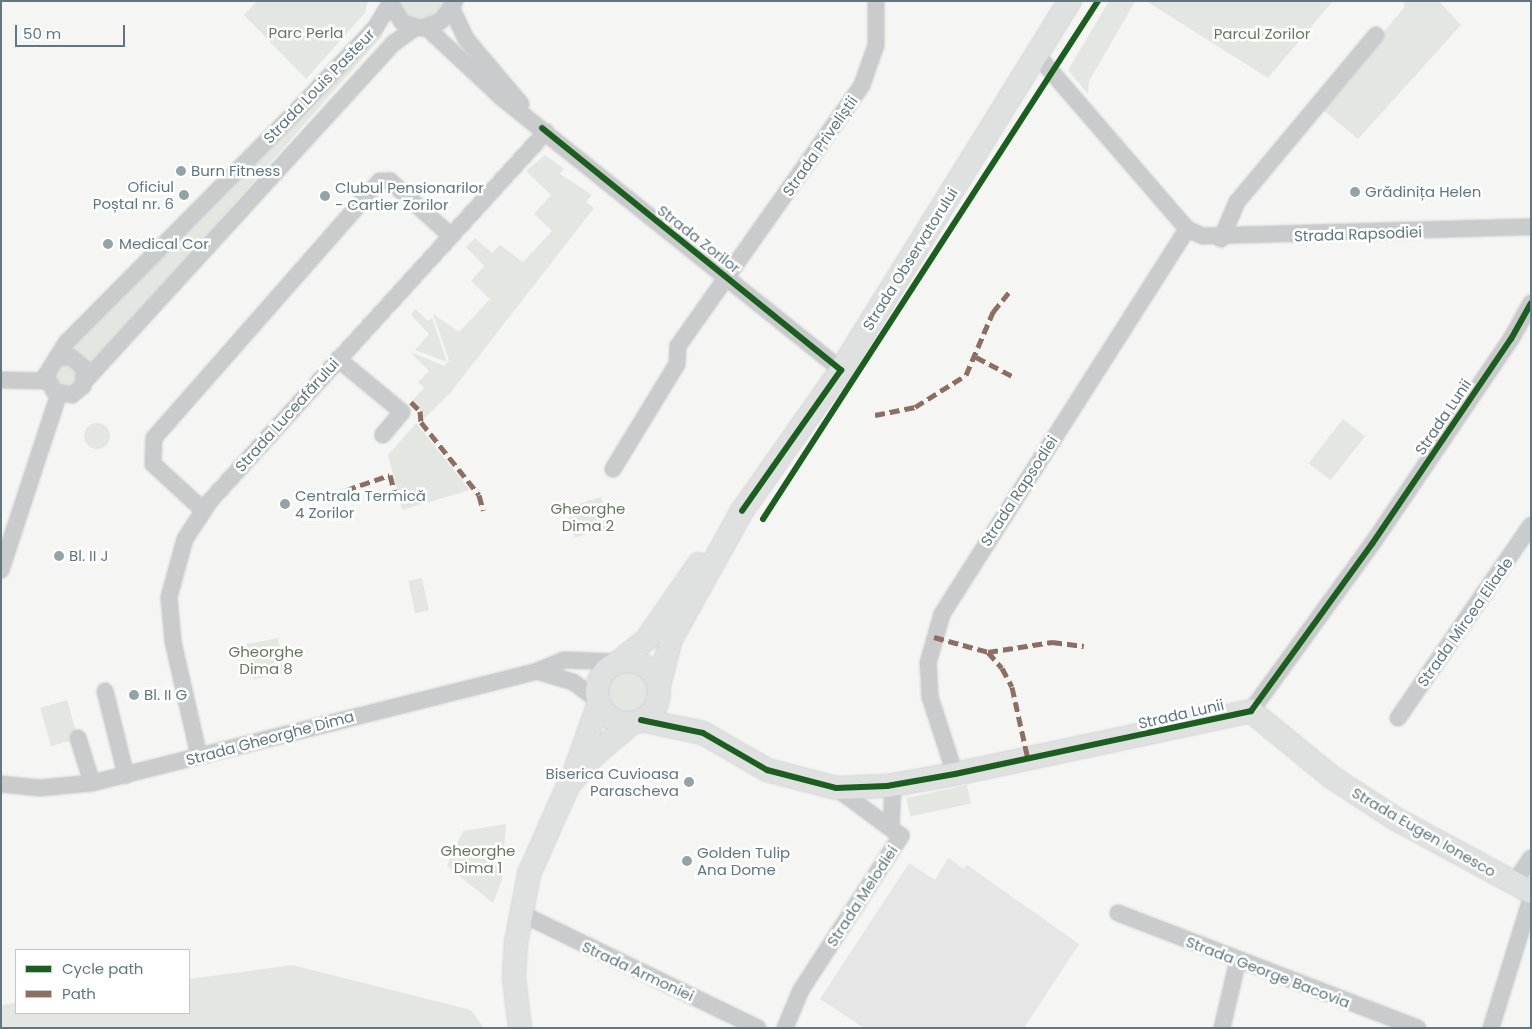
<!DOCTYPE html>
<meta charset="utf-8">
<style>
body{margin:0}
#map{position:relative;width:1532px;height:1029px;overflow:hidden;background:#f5f5f4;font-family:Poppins,sans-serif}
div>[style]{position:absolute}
.built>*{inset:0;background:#e5e6e5}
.green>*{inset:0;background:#e4e7e1;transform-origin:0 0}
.round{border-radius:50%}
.roads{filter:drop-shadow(0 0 1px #d1d2d2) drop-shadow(0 0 1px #d1d2d2)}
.street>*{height:16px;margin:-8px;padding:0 8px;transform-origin:8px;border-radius:8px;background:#cacbcc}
.secondary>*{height:22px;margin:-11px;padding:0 11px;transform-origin:11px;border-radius:11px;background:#dfe0e0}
.secondary>.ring{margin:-11px;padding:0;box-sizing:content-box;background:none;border:22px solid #dfe0e0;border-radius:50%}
.quiet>*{height:5px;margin-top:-2.5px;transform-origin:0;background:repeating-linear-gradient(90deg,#8d6e63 0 10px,transparent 0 15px)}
.cycleway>*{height:6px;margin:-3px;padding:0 3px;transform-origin:3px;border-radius:3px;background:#1b5e20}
.dots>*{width:14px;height:14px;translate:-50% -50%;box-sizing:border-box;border:2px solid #fff;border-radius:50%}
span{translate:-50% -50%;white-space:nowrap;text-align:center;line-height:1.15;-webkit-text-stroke:5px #fff;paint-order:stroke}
.park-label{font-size:15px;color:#68775f}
.street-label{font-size:15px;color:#60777f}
.poi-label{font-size:15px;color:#60777f}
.left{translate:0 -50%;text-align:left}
.right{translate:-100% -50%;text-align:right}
.frame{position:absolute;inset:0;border:2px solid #60777f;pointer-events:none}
.legend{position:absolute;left:15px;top:949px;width:175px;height:65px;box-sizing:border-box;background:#fff;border:1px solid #bfc9cc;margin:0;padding:6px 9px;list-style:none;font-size:15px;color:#60777f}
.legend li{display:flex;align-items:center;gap:10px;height:25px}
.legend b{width:25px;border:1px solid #bfc9cc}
.scale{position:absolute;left:15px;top:25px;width:110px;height:22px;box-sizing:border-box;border:2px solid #60777f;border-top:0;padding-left:6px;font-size:15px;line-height:18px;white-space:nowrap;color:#60777f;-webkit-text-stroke:4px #fff;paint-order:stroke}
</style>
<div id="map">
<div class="built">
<i style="clip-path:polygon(948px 858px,964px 869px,967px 865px,1079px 944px,1024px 1028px,864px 1028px,820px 999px,909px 863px,935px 880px)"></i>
</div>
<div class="green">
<i style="clip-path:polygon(257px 1px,368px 1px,365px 13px,306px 79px,244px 15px)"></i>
<i style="clip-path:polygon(398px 1px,444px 1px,437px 13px,422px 19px,406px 14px)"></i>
<i style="clip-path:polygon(1109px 1px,1135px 2px,1089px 81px,1088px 94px,1068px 70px)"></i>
<i style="clip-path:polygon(1146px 1px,1333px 1px,1268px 78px)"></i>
<i style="clip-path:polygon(1402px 1px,1439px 1px,1461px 25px,1358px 139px,1322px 109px,1405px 6px)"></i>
<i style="clip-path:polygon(383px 35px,92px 365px,72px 350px,379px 36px)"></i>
<i style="clip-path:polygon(545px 155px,564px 169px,560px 174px,592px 195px,586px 202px,594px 208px,451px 392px,421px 422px,420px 411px,411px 402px,424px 388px,418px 382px,429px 371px,410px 352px,445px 366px,449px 360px,433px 314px,459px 332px,490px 299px,471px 281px,484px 266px,466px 247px,475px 238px,492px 253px,500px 245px,523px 262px,552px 231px,534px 214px,551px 195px,526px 171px)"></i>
<i style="clip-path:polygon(415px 309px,428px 321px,432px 318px,447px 362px,415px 350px,429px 334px,411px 315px)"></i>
<i class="round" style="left:55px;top:365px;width:22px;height:22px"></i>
<i style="left:1343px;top:419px;width:28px;height:56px;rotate:38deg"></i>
<i class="round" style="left:84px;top:423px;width:26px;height:26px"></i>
<i style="clip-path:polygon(416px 423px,470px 490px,402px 510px,388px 455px)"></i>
<i style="left:601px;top:497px;width:31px;height:37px;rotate:73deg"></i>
<i style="left:422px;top:578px;width:33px;height:14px;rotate:78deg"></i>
<i style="left:278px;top:638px;width:36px;height:32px;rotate:79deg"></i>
<i class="round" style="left:606px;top:668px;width:46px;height:46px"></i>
<i style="left:67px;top:700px;width:40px;height:28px;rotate:74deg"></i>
<i style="left:967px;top:785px;width:19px;height:62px;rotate:78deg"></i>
<i style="clip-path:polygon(506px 824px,502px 880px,493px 903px,447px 866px,463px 831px)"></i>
<i style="clip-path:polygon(292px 965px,471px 1010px,484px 1028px,1px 1028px,1px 1005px,16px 1003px,16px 1013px,189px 1013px,189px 979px)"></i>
</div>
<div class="roads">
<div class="street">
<i style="left:389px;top:1px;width:25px;rotate:58deg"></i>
<i style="left:402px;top:22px;width:20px;rotate:18deg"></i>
<i style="left:421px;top:28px;width:21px;rotate:-19deg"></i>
<i style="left:441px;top:21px;width:24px;rotate:-55deg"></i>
<i style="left:452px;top:9px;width:33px;rotate:65deg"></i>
<i style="left:466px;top:39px;width:85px;rotate:49.8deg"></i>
<i style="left:427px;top:28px;width:103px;rotate:43deg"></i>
<i style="left:502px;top:98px;width:435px;rotate:38.7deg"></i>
<i style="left:1037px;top:55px;width:230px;rotate:49.2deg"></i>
<i style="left:1187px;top:229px;width:17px;rotate:24deg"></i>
<i style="left:1203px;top:236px;width:328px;rotate:-1.6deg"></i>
<i style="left:1221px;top:239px;width:40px;rotate:-66.6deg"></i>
<i style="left:1237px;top:202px;width:217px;rotate:-50.2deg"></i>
<i style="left:57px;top:358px;width:14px;rotate:-4deg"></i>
<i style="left:71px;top:357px;width:17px;rotate:40deg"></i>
<i style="left:84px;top:368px;width:18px;rotate:93deg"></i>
<i style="left:83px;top:386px;width:14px;rotate:141deg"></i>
<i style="left:72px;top:395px;width:18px;rotate:-167deg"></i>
<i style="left:54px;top:391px;width:18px;rotate:-117deg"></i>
<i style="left:46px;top:375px;width:39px;rotate:-58deg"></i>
<i style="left:67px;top:342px;width:331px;rotate:-45.2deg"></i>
<i style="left:300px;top:107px;width:109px;rotate:-46.5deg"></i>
<i style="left:375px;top:28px;width:28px;rotate:-58deg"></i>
<i style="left:338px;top:359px;width:83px;rotate:39.6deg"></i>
<i style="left:402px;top:412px;width:30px;rotate:130deg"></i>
<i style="left:1px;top:380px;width:46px;rotate:1.2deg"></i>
<i style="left:85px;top:381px;width:458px;rotate:-47.6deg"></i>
<i style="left:394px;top:43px;width:27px;rotate:-36deg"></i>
<i style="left:613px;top:469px;width:123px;rotate:-58.6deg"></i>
<i style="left:677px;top:364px;width:18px;rotate:-87deg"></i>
<i style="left:678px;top:346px;width:319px;rotate:-54.8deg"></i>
<i style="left:862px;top:85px;width:42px;rotate:-70.7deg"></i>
<i style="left:876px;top:45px;width:44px;rotate:-90deg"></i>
<i style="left:203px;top:510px;width:68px;rotate:-137.4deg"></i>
<i style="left:153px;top:464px;width:26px;rotate:-88deg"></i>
<i style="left:154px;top:438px;width:342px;rotate:-48.7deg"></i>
<i style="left:380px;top:181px;width:10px"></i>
<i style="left:390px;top:181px;width:82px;rotate:42deg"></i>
<i style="left:1px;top:570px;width:185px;rotate:-71.8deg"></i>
<i style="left:537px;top:671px;width:38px;rotate:17deg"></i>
<i style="left:573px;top:682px;width:31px;rotate:36deg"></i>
<i style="left:105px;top:691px;width:87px;rotate:76deg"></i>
<i style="left:1251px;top:711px;width:206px;rotate:-54.1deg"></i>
<i style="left:1372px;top:544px;width:248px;rotate:-55.9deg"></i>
<i style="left:1511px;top:339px;width:41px;rotate:-60.9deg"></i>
<i style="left:1398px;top:718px;width:234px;rotate:-55.4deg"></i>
<i style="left:78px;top:738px;width:47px;rotate:72.7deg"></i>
<i style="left:199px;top:756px;width:117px;rotate:-102.8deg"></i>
<i style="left:173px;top:642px;width:45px;rotate:-95.1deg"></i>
<i style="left:169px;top:597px;width:60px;rotate:-74.6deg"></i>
<i style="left:185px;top:539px;width:45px;rotate:-56.7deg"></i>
<i style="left:210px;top:501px;width:499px;rotate:-47.7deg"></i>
<i style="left:955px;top:774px;width:81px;rotate:-108deg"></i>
<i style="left:930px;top:697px;width:34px;rotate:-93deg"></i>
<i style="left:928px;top:663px;width:51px;rotate:-74.1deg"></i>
<i style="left:942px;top:614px;width:456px;rotate:-57.5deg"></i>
<i style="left:1px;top:784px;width:39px;rotate:6deg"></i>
<i style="left:40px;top:788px;width:52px;rotate:-5.5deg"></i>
<i style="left:92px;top:783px;width:459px;rotate:-14.1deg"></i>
<i style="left:537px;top:671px;width:29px;rotate:-22deg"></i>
<i style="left:564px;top:660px;width:54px;rotate:2.1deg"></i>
<i style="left:891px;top:828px;width:43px;rotate:-87.3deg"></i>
<i style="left:1514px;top:883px;width:30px;rotate:-56deg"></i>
<i style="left:520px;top:913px;width:264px;rotate:25.8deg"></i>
<i style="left:1118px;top:913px;width:321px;rotate:21deg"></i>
<i style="left:785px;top:1028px;width:41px;rotate:-67.2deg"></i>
<i style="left:801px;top:990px;width:184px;rotate:-57deg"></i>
<i style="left:901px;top:836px;width:81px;rotate:-143.6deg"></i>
<i style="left:1222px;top:1028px;width:70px;rotate:-76.8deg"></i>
<i style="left:1491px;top:1028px;width:135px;rotate:-72.8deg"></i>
</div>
<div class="secondary">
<i class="ring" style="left:597px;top:661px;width:40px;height:40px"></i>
<i style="left:620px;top:661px;width:35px;rotate:-39deg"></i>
<i style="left:647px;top:639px;width:91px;rotate:-55.3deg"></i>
<i style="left:659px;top:685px;width:48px;rotate:-75.4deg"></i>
<i style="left:671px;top:639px;width:146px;rotate:-61deg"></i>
<i style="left:742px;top:511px;width:172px;rotate:-54.9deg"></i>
<i style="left:841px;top:370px;width:434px;rotate:-58.2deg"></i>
<i style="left:641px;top:720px;width:63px;rotate:11.8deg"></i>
<i style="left:703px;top:733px;width:74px;rotate:30deg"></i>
<i style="left:767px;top:770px;width:71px;rotate:14.6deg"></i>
<i style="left:836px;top:788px;width:51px;rotate:-2.2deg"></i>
<i style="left:887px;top:786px;width:69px;rotate:-10deg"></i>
<i style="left:955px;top:774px;width:303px;rotate:-12deg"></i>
<i style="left:1251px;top:711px;width:106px;rotate:39.3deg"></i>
<i style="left:1333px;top:778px;width:75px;rotate:33.1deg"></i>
<i style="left:1396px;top:819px;width:153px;rotate:28.4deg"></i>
<i style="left:575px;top:771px;width:72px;rotate:-70.6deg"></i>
<i style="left:520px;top:1028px;width:50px;rotate:-96.8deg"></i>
<i style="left:514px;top:978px;width:35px;rotate:-87deg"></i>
<i style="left:516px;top:943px;width:70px;rotate:-79.3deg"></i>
<i style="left:529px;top:874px;width:96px;rotate:-66.1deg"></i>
<i style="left:568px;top:786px;width:39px;rotate:-50deg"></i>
<i style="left:593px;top:756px;width:51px;rotate:-40.2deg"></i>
</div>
</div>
<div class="quiet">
<i style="left:404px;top:193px;width:10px;rotate:-37deg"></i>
<i style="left:976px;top:357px;width:41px;rotate:27.8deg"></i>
<i style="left:411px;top:402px;width:13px;rotate:45deg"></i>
<i style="left:420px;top:411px;width:11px;rotate:85deg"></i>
<i style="left:421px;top:422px;width:93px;rotate:51.5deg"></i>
<i style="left:479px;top:495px;width:16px;rotate:75deg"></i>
<i style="left:875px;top:415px;width:41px;rotate:-11.3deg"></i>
<i style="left:915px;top:407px;width:60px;rotate:-32.1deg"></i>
<i style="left:966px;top:375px;width:69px;rotate:-66.8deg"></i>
<i style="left:993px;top:312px;width:26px;rotate:-51deg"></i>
<i style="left:346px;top:490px;width:46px;rotate:-18.8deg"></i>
<i style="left:390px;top:475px;width:28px;rotate:75deg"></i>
<i style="left:934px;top:637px;width:56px;rotate:15.5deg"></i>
<i style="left:988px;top:652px;width:21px;rotate:49deg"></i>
<i style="left:1002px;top:668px;width:21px;rotate:62deg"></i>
<i style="left:1012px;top:687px;width:74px;rotate:77.5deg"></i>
<i style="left:988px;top:652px;width:65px;rotate:-8.9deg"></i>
<i style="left:1052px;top:642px;width:32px;rotate:7deg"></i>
</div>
<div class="cycleway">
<i style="left:542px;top:128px;width:385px;rotate:39deg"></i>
<i style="left:841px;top:370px;width:172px;rotate:125.1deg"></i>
<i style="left:763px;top:519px;width:617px;rotate:-57.11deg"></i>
<i style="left:641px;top:720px;width:63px;rotate:11.8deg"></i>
<i style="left:703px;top:733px;width:74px;rotate:30deg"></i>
<i style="left:767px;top:770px;width:71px;rotate:14.6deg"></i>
<i style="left:836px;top:788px;width:51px;rotate:-2.2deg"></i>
<i style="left:887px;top:786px;width:69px;rotate:-10deg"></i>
<i style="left:955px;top:774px;width:303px;rotate:-12deg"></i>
<i style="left:1251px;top:711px;width:206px;rotate:-54.1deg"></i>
<i style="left:1372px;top:544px;width:248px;rotate:-55.9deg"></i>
<i style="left:1511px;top:339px;width:41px;rotate:-60.9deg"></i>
</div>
<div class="dots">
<i style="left:181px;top:171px;background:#94a3a8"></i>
<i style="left:1355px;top:192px;background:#94a3a8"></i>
<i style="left:184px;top:195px;background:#94a3a8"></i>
<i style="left:325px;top:196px;background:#94a3a8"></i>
<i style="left:108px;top:244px;background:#94a3a8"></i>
<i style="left:285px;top:504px;background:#94a3a8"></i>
<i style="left:59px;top:556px;background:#94a3a8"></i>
<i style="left:134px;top:695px;background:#94a3a8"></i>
<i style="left:689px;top:782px;background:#94a3a8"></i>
<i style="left:687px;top:861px;background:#94a3a8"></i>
</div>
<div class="park-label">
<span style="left:306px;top:33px">Parc Perla</span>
<span style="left:1262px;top:34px">Parcul Zorilor</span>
<span style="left:588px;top:517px">Gheorghe<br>Dima 2</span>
<span style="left:266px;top:660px">Gheorghe<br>Dima 8</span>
<span style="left:478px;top:859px">Gheorghe<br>Dima 1</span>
</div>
<div class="street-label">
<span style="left:319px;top:86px;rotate:-46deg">Strada Louis Pasteur</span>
<span style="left:820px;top:146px;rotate:-55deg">Strada Priveliștii</span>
<span style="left:1358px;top:234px;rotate:-2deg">Strada Rapsodiei</span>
<span style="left:699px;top:239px;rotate:38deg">Strada Zorilor</span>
<span style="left:910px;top:259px;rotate:-58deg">Strada Observatorului</span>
<span style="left:287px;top:415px;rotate:-48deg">Strada Luceafărului</span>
<span style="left:1443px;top:417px;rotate:-56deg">Strada Lunii</span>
<span style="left:1019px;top:491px;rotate:-57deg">Strada Rapsodiei</span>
<span style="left:1465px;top:622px;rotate:-55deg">Strada Mircea Eliade</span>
<span style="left:1181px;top:714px;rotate:-13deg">Strada Lunii</span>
<span style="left:270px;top:738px;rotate:-15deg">Strada Gheorghe Dima</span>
<span style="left:1424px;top:832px;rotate:30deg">Strada Eugen Ionesco</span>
<span style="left:862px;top:896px;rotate:-57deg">Strada Melodiei</span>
<span style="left:638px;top:971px;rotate:25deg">Strada Armoniei</span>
<span style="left:1268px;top:972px;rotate:21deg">Strada George Bacovia</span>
</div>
<div class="poi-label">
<span class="left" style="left:191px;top:171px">Burn Fitness</span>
<span class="right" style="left:174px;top:195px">Oficiul<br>Poștal nr. 6</span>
<span class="left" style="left:335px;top:196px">Clubul Pensionarilor<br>- Cartier Zorilor</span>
<span class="left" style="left:1365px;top:192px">Grădinița Helen</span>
<span class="left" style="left:119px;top:244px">Medical Cor</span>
<span class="left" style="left:295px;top:504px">Centrala Termică<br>4 Zorilor</span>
<span class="left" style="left:69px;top:556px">Bl. II J</span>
<span class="left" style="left:144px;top:695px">Bl. II G</span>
<span class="right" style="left:679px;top:782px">Biserica Cuvioasa<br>Parascheva</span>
<span class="left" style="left:697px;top:861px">Golden Tulip<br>Ana Dome</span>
</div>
<div class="frame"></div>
<ul class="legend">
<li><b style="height:6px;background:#1b5e20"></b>Cycle path</li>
<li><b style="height:6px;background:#8d6e63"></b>Path</li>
</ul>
<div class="scale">50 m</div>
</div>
